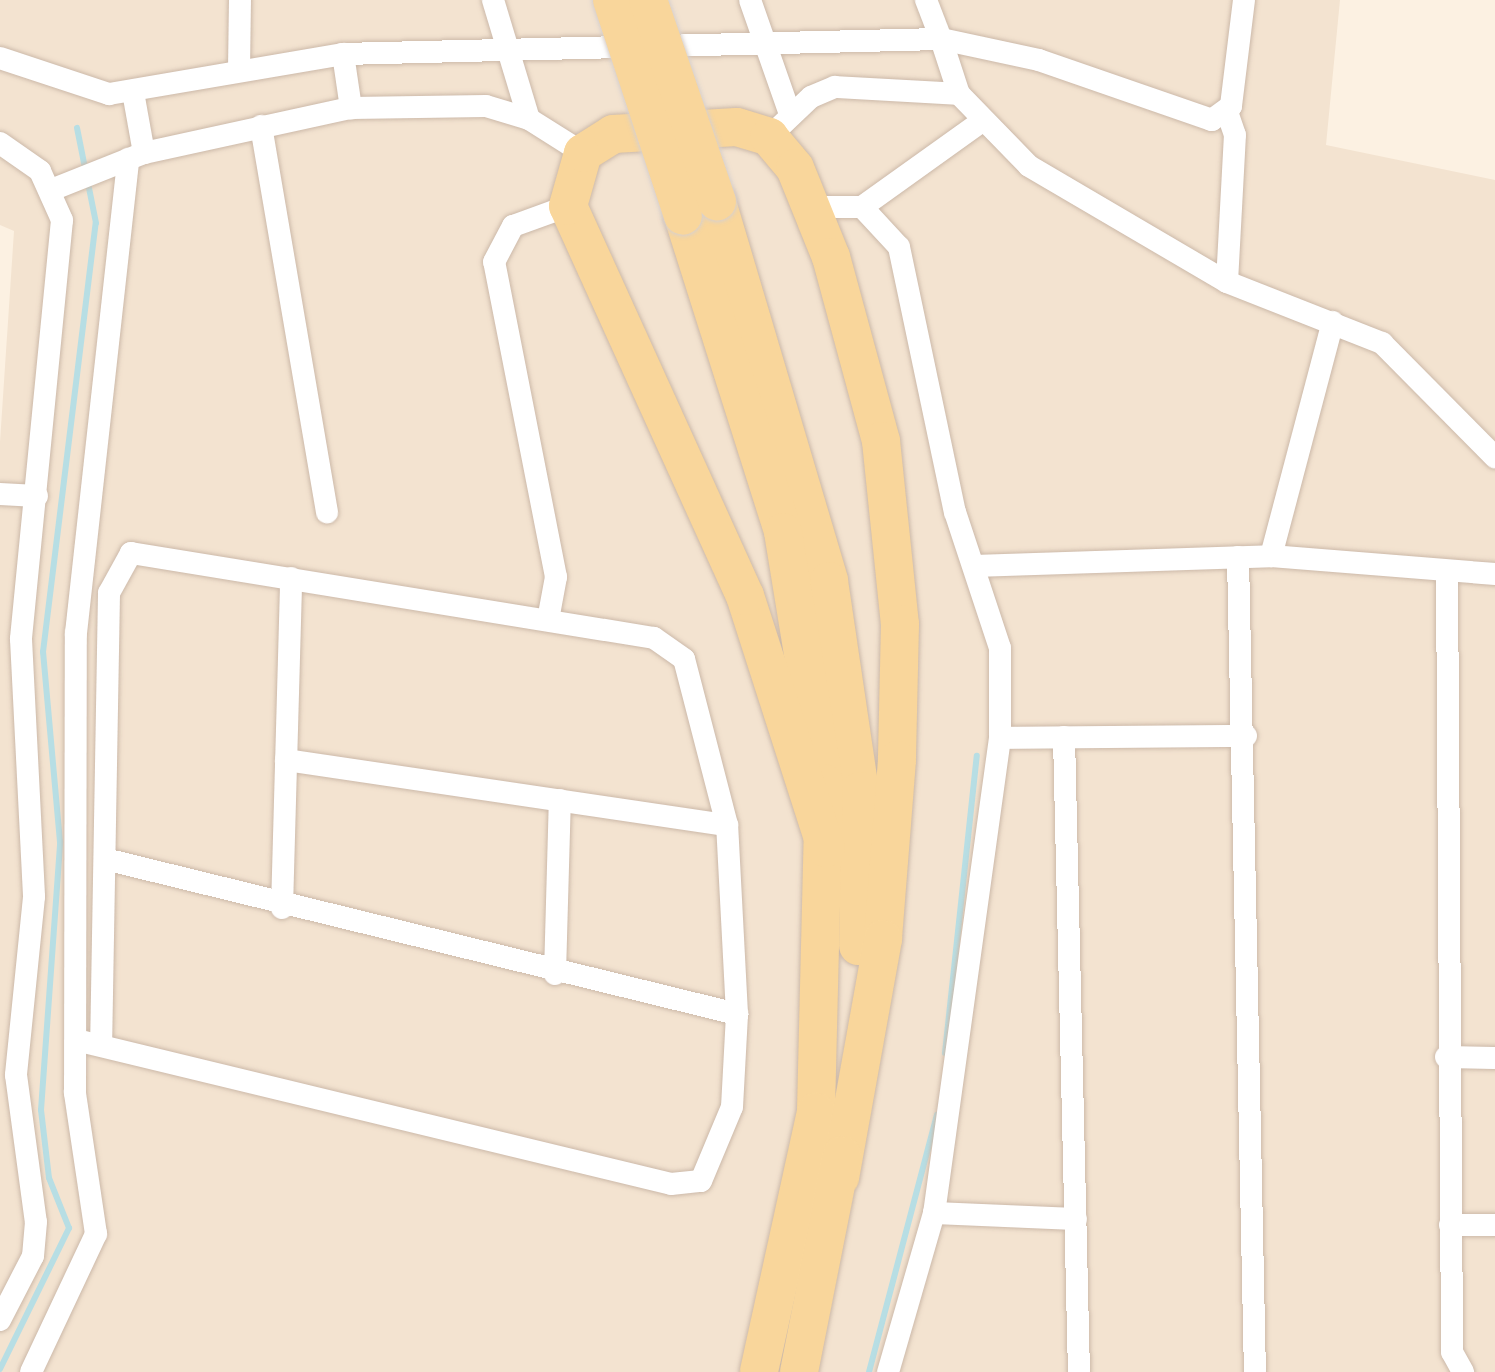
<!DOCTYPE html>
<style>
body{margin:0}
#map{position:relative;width:1495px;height:1372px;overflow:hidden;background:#fcf1e2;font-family:Montserrat,sans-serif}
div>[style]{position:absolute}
.residential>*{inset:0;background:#f3e3d0}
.stream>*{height:6px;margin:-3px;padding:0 3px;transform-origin:3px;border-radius:3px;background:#b7dee4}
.roads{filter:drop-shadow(0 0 2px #ccb9a9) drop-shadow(0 0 2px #ccb9a9)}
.street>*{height:22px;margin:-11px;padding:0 11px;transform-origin:11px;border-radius:11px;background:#fff}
.primary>*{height:38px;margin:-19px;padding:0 19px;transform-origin:19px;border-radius:19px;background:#f9d69b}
.bridges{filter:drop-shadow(0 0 2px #d8d0cc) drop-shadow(0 0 2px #d8d0cc)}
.primary-bridge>*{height:38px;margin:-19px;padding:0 19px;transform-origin:19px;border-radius:19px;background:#f9d69b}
span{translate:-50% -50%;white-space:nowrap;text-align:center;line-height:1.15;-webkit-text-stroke:8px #fff6e7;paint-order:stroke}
</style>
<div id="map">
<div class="residential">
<i style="clip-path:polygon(0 0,1340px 0,1326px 145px,1495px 180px,1495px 1372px,0 1372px,0 442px,14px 231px,0 225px)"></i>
</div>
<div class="stream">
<i style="left:945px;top:1053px;width:299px;rotate:-83.9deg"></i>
<i style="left:0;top:1369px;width:157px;rotate:-63.9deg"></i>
<i style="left:69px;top:1228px;width:54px;rotate:-111.8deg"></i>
<i style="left:49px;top:1178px;width:68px;rotate:-96.7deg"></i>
<i style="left:41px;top:1110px;width:269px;rotate:-85.9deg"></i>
<i style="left:60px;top:842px;width:191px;rotate:-95.1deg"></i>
<i style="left:43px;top:652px;width:432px;rotate:-83deg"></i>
<i style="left:96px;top:223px;width:97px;rotate:-101.3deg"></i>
<i style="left:869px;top:1372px;width:266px;rotate:-75.2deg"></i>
</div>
<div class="roads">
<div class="street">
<i style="left:493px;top:0;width:124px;rotate:73.2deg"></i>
<i style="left:750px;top:0;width:121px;rotate:70.7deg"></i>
<i style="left:1244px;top:0;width:107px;rotate:97deg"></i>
<i style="left:1231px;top:106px;width:24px;rotate:144deg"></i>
<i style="left:1212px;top:120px;width:183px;rotate:-160.9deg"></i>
<i style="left:1039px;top:60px;width:100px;rotate:-167.9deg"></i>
<i style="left:941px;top:39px;width:58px;rotate:71.9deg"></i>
<i style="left:959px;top:94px;width:100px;rotate:45.8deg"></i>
<i style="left:1029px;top:166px;width:229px;rotate:30.4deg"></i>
<i style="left:1227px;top:282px;width:167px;rotate:21.5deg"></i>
<i style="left:1382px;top:343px;width:161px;rotate:45.3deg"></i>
<i style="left:343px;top:54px;width:55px;rotate:81.6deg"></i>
<i style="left:0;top:58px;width:115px;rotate:18.3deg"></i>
<i style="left:109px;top:94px;width:237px;rotate:-9.7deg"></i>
<i style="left:343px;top:54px;width:598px;rotate:-1.44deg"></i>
<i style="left:941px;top:39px;width:42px;rotate:-111deg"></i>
<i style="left:239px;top:70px;width:70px;rotate:-89.2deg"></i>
<i style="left:133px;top:92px;width:62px;rotate:79.8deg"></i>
<i style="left:261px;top:126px;width:392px;rotate:80.3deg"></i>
<i style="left:769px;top:137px;width:58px;rotate:-43.6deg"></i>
<i style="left:811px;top:97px;width:26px;rotate:-23deg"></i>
<i style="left:835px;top:87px;width:124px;rotate:3.2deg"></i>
<i style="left:0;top:143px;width:49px;rotate:35deg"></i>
<i style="left:40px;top:171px;width:54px;rotate:65.8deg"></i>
<i style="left:62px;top:220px;width:421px;rotate:95.6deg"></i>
<i style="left:21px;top:639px;width:258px;rotate:87.1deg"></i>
<i style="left:34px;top:897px;width:179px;rotate:95.8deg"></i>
<i style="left:16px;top:1075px;width:148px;rotate:82.3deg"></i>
<i style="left:36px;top:1222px;width:34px;rotate:95deg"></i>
<i style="left:33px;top:1256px;width:72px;rotate:117.3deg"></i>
<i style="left:54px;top:189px;width:97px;rotate:-21.8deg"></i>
<i style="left:144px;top:153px;width:212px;rotate:-12.3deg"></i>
<i style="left:351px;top:108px;width:135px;rotate:-0.8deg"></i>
<i style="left:486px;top:106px;width:45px;rotate:16.8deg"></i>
<i style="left:529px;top:119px;width:64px;rotate:32.2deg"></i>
<i style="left:814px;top:207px;width:48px"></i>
<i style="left:862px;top:207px;width:54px;rotate:47.2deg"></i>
<i style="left:899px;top:247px;width:271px;rotate:78.1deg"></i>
<i style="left:955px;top:512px;width:143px;rotate:71.7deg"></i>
<i style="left:1000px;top:648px;width:90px;rotate:90deg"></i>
<i style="left:1000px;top:738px;width:480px;rotate:97.9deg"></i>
<i style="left:934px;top:1213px;width:166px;rotate:106.1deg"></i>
<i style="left:862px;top:207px;width:148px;rotate:-35.6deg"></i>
<i style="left:1227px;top:282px;width:147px;rotate:-86.9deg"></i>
<i style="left:1235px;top:135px;width:24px;rotate:-109deg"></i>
<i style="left:0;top:494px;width:37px;rotate:3deg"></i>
<i style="left:1271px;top:556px;width:242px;rotate:-75.2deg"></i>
<i style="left:1238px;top:557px;width:815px;rotate:88.81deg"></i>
<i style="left:974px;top:566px;width:297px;rotate:-1.9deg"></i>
<i style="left:1271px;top:556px;width:225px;rotate:4.6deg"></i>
<i style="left:1447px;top:573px;width:779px;rotate:89.63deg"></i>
<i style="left:1452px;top:1352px;width:23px;rotate:61deg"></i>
<i style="left:548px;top:620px;width:44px;rotate:-79.5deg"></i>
<i style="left:556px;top:577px;width:321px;rotate:-101.1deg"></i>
<i style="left:494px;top:262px;width:41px;rotate:-62.2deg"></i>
<i style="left:513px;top:226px;width:59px;rotate:-20deg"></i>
<i style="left:1064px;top:737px;width:635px;rotate:88.65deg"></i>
<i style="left:1000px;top:738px;width:246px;rotate:-0.5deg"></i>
<i style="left:286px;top:760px;width:446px;rotate:8.4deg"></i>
<i style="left:109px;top:860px;width:647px;rotate:13.78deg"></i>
<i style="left:282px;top:908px;width:330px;rotate:-88.4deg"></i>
<i style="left:555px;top:974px;width:174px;rotate:-88.4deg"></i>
<i style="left:76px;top:1040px;width:612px;rotate:13.6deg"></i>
<i style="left:671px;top:1184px;width:30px;rotate:-6deg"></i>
<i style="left:701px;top:1181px;width:80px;rotate:-67.3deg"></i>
<i style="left:732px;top:1107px;width:93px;rotate:-86.9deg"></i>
<i style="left:737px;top:1014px;width:189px;rotate:-93deg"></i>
<i style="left:727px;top:825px;width:171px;rotate:-104.5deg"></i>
<i style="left:684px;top:659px;width:37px;rotate:-145deg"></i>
<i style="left:654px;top:638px;width:530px;rotate:-170.77deg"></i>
<i style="left:131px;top:553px;width:46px;rotate:118.8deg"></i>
<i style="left:109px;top:593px;width:451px;rotate:91deg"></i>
<i style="left:1446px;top:1057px;width:49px;rotate:1.2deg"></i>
<i style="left:934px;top:1213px;width:142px;rotate:2.4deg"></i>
<i style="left:1450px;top:1225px;width:45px"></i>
<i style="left:31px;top:1372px;width:153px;rotate:-64.8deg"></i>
<i style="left:96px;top:1234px;width:143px;rotate:-98.5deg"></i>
<i style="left:75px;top:1093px;width:460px;rotate:-89.9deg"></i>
<i style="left:76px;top:633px;width:477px;rotate:-83.7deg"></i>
</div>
<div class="primary">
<i style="left:717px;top:202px;width:395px;rotate:73.5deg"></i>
<i style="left:829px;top:581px;width:212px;rotate:81.6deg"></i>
<i style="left:860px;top:791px;width:155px;rotate:90.7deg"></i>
<i style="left:683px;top:216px;width:331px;rotate:72.4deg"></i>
<i style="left:783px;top:532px;width:254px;rotate:80.7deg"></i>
<i style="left:824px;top:783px;width:329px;rotate:91.4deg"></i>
<i style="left:816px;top:1112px;width:266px;rotate:102.4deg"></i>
<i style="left:826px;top:848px;width:265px;rotate:-107.8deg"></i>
<i style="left:745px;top:596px;width:428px;rotate:-114.4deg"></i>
<i style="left:568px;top:206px;width:55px;rotate:-74.2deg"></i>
<i style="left:583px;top:153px;width:36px;rotate:-32deg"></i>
<i style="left:613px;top:134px;width:124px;rotate:-3.2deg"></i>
<i style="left:737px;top:127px;width:34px;rotate:17deg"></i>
<i style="left:769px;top:137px;width:40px;rotate:50deg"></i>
<i style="left:795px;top:168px;width:96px;rotate:68deg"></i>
<i style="left:831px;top:257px;width:191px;rotate:74.8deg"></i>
<i style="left:881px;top:441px;width:184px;rotate:84.1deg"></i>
<i style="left:900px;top:624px;width:136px;rotate:91.3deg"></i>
<i style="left:897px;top:760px;width:180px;rotate:94.5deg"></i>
<i style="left:883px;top:939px;width:242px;rotate:100.2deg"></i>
<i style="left:799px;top:1372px;width:221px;rotate:-78.8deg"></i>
</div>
</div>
<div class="bridges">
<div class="primary-bridge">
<i style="left:612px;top:0;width:227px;rotate:71.8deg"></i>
<i style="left:648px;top:0;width:213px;rotate:71.1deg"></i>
</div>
</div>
</div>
